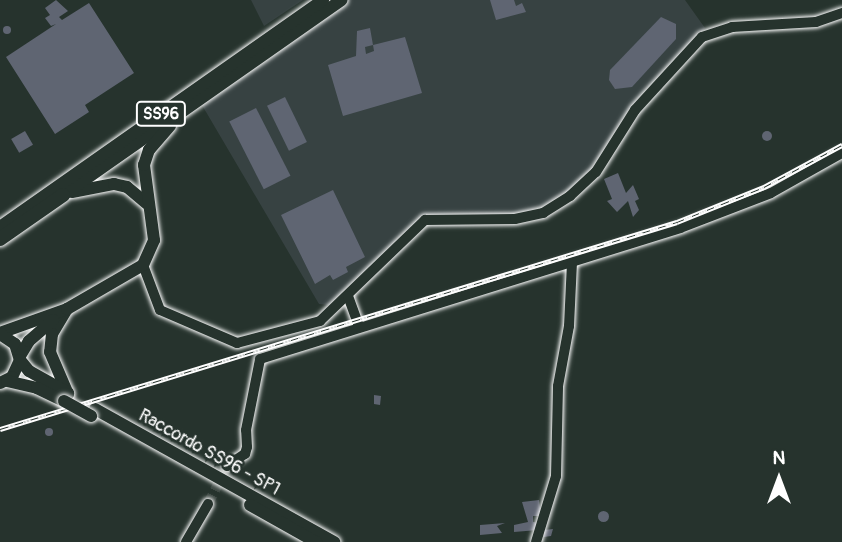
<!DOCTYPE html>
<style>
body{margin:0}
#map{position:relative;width:842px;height:542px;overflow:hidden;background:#26332d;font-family:Pangolin,sans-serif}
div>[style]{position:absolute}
.built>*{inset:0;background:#374242}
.building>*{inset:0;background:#5f6572;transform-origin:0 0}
.round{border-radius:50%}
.minor-tunnel>*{height:10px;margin-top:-5px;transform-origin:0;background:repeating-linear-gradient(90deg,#3c4742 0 10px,transparent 0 15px)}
.roads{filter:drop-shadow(0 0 2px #fff) drop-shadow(0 0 2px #fff)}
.minor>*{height:10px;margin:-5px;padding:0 5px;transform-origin:5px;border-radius:5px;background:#26332d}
.major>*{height:12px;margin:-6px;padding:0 6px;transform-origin:6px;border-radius:6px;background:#26332d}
.highway>*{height:14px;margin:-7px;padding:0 7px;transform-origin:7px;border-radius:7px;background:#26332d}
.rail>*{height:5px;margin-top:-2.5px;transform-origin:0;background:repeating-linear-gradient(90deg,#26332d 0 8px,#fff 0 16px);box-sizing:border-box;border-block:2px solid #fff}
.bridges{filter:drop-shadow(0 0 2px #fff) drop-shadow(0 0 2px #fff)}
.major-bridge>*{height:12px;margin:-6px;padding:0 6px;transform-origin:6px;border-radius:6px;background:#26332d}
span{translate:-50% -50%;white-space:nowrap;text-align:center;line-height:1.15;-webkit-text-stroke:5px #26332d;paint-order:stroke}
.shield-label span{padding:2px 5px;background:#26332d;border:2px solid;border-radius:5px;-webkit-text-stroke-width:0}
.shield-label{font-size:16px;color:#fff;font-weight:700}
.street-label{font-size:18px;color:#fff}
.north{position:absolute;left:744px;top:444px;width:70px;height:70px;-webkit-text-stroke:5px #26332d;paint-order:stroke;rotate:0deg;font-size:19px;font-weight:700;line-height:28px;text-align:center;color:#fff}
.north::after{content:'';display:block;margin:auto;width:24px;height:32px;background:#fff;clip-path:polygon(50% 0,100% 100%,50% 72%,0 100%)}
</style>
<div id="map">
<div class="built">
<i style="clip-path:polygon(251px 0,303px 0,264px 26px)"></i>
<i style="clip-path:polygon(347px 0,685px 0,705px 28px,570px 196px,529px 216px,425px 220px,338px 306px,319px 304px,199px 100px)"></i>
</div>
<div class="building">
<i style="clip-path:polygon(56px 0,68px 11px,59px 17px,62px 20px,89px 3px,134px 73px,85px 105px,89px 112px,55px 134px,6px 57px,56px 24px,51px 26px,45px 18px,50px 15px,45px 8px)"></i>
<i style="clip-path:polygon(490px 0,514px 0,516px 6px,522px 3px,526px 12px,496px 20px)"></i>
<i style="clip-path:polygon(661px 17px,676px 24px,676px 39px,632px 87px,615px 89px,609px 80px,610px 70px)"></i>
<i class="round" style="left:3px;top:26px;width:8px;height:8px"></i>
<i style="clip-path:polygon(370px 28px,373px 45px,365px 47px,366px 54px,374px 51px,373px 45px,405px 37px,422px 93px,343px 116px,328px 65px,356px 56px,357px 31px)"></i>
<i style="left:285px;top:97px;width:50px;height:20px;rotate:64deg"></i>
<i style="left:256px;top:108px;width:76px;height:30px;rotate:63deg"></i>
<i style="left:25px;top:131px;width:16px;height:16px;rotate:60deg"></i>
<i class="round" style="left:762px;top:131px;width:10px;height:10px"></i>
<i style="clip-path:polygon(618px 173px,626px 193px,633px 185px,639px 199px,635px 201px,639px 210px,633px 217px,628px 201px,617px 212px,607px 201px,612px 199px,604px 179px)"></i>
<i style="clip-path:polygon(333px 190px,365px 257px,346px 267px,348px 272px,333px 280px,330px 275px,315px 284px,281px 215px)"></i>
<i style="clip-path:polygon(374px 395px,381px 396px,380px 405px,374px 404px)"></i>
<i class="round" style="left:45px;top:428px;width:8px;height:8px"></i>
<i style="clip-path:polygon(539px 500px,541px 516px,533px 516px,533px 522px,540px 523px,538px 530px,514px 532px,514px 525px,528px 522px,522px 502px)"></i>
<i class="round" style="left:597.5px;top:510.5px;width:11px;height:11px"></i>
<i style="clip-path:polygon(505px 523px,497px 526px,502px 533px,480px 535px,480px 525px)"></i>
<i style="clip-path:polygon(553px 529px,551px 536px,544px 537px,544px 530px)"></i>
</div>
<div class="minor-tunnel">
<i style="left:208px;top:504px;width:42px;rotate:-63.4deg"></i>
</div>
<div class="roads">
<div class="minor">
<i style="left:143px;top:265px;width:48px;rotate:69.3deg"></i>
<i style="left:160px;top:310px;width:84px;rotate:23.2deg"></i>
<i style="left:237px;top:343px;width:86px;rotate:-14.8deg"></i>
<i style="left:320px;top:321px;width:146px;rotate:-43.9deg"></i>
<i style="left:425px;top:220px;width:90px;rotate:-0.6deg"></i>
<i style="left:515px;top:219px;width:29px;rotate:-12deg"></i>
<i style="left:543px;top:213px;width:32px;rotate:-32deg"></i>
<i style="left:570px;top:196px;width:35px;rotate:-43deg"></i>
<i style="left:596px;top:172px;width:73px;rotate:-57.8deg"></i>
<i style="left:635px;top:110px;width:99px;rotate:-47.5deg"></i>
<i style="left:702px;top:37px;width:32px;rotate:-18deg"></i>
<i style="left:732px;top:27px;width:84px;rotate:-3.4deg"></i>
<i style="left:816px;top:22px;width:28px;rotate:-19deg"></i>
<i style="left:348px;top:296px;width:33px;rotate:70deg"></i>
<i style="left:227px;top:466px;width:22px;rotate:-34deg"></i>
<i style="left:245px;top:454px;width:7px;rotate:-74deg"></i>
<i style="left:247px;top:447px;width:17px;rotate:-93deg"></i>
<i style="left:246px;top:430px;width:72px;rotate:-78.8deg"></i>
<i style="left:260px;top:359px;width:440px;rotate:-17.3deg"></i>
<i style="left:680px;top:228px;width:97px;rotate:-21deg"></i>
<i style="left:771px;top:193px;width:81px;rotate:-29.4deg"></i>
<i style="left:186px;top:542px;width:44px;rotate:-59.9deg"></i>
<i style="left:536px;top:542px;width:69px;rotate:-73.1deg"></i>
<i style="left:556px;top:476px;width:90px;rotate:-88.7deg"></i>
<i style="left:558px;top:386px;width:61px;rotate:-79.6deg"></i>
<i style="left:569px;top:326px;width:64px;rotate:-87.3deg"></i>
</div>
<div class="major">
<i style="left:72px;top:192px;width:43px;rotate:-10.8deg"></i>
<i style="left:114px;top:184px;width:13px;rotate:13deg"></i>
<i style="left:127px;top:187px;width:26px;rotate:40deg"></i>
<i style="left:63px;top:195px;width:340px;rotate:-35deg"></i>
<i style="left:0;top:227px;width:395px;rotate:-35.1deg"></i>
<i style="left:67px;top:309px;width:29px;rotate:121deg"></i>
<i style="left:52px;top:334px;width:18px;rotate:96deg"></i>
<i style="left:50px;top:352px;width:46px;rotate:66.8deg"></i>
<i style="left:0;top:333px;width:71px;rotate:-19.7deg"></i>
<i style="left:67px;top:309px;width:88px;rotate:-30.1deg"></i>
<i style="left:143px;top:265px;width:27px;rotate:-66deg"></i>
<i style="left:154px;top:240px;width:76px;rotate:-97.6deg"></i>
<i style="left:144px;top:165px;width:16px;rotate:-72deg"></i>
<i style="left:149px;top:150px;width:32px;rotate:-49deg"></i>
<i style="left:0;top:334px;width:18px;rotate:34deg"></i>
<i style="left:15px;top:344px;width:17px;rotate:73deg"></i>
<i style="left:20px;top:360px;width:19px;rotate:115deg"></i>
<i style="left:12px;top:377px;width:13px;rotate:153deg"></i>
<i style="left:20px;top:356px;width:17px;rotate:-59deg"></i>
<i style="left:29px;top:341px;width:32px;rotate:-41deg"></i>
<i style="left:20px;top:360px;width:14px;rotate:51deg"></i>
<i style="left:29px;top:371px;width:45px;rotate:29.4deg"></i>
<i style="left:7px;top:381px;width:31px;rotate:13deg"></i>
<i style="left:37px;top:388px;width:30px;rotate:26deg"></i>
<i style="left:95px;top:409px;width:274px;rotate:29.1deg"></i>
<i style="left:250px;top:505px;width:76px;rotate:29.3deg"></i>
</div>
<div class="highway">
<i style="left:0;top:239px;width:77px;rotate:-34.9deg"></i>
</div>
</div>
<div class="rail">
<i style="left:0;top:429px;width:708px;rotate:-17deg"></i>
<i style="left:677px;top:222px;width:94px;rotate:-21.9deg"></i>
<i style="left:764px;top:187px;width:89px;rotate:-28.3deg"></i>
</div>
<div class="bridges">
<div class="major-bridge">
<i style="left:64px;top:401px;width:31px;rotate:29deg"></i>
</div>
</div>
<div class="shield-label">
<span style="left:161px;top:114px">SS96</span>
</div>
<div class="street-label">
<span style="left:209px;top:453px;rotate:29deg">Raccordo SS96 - SP1</span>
</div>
<div class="north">N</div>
</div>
